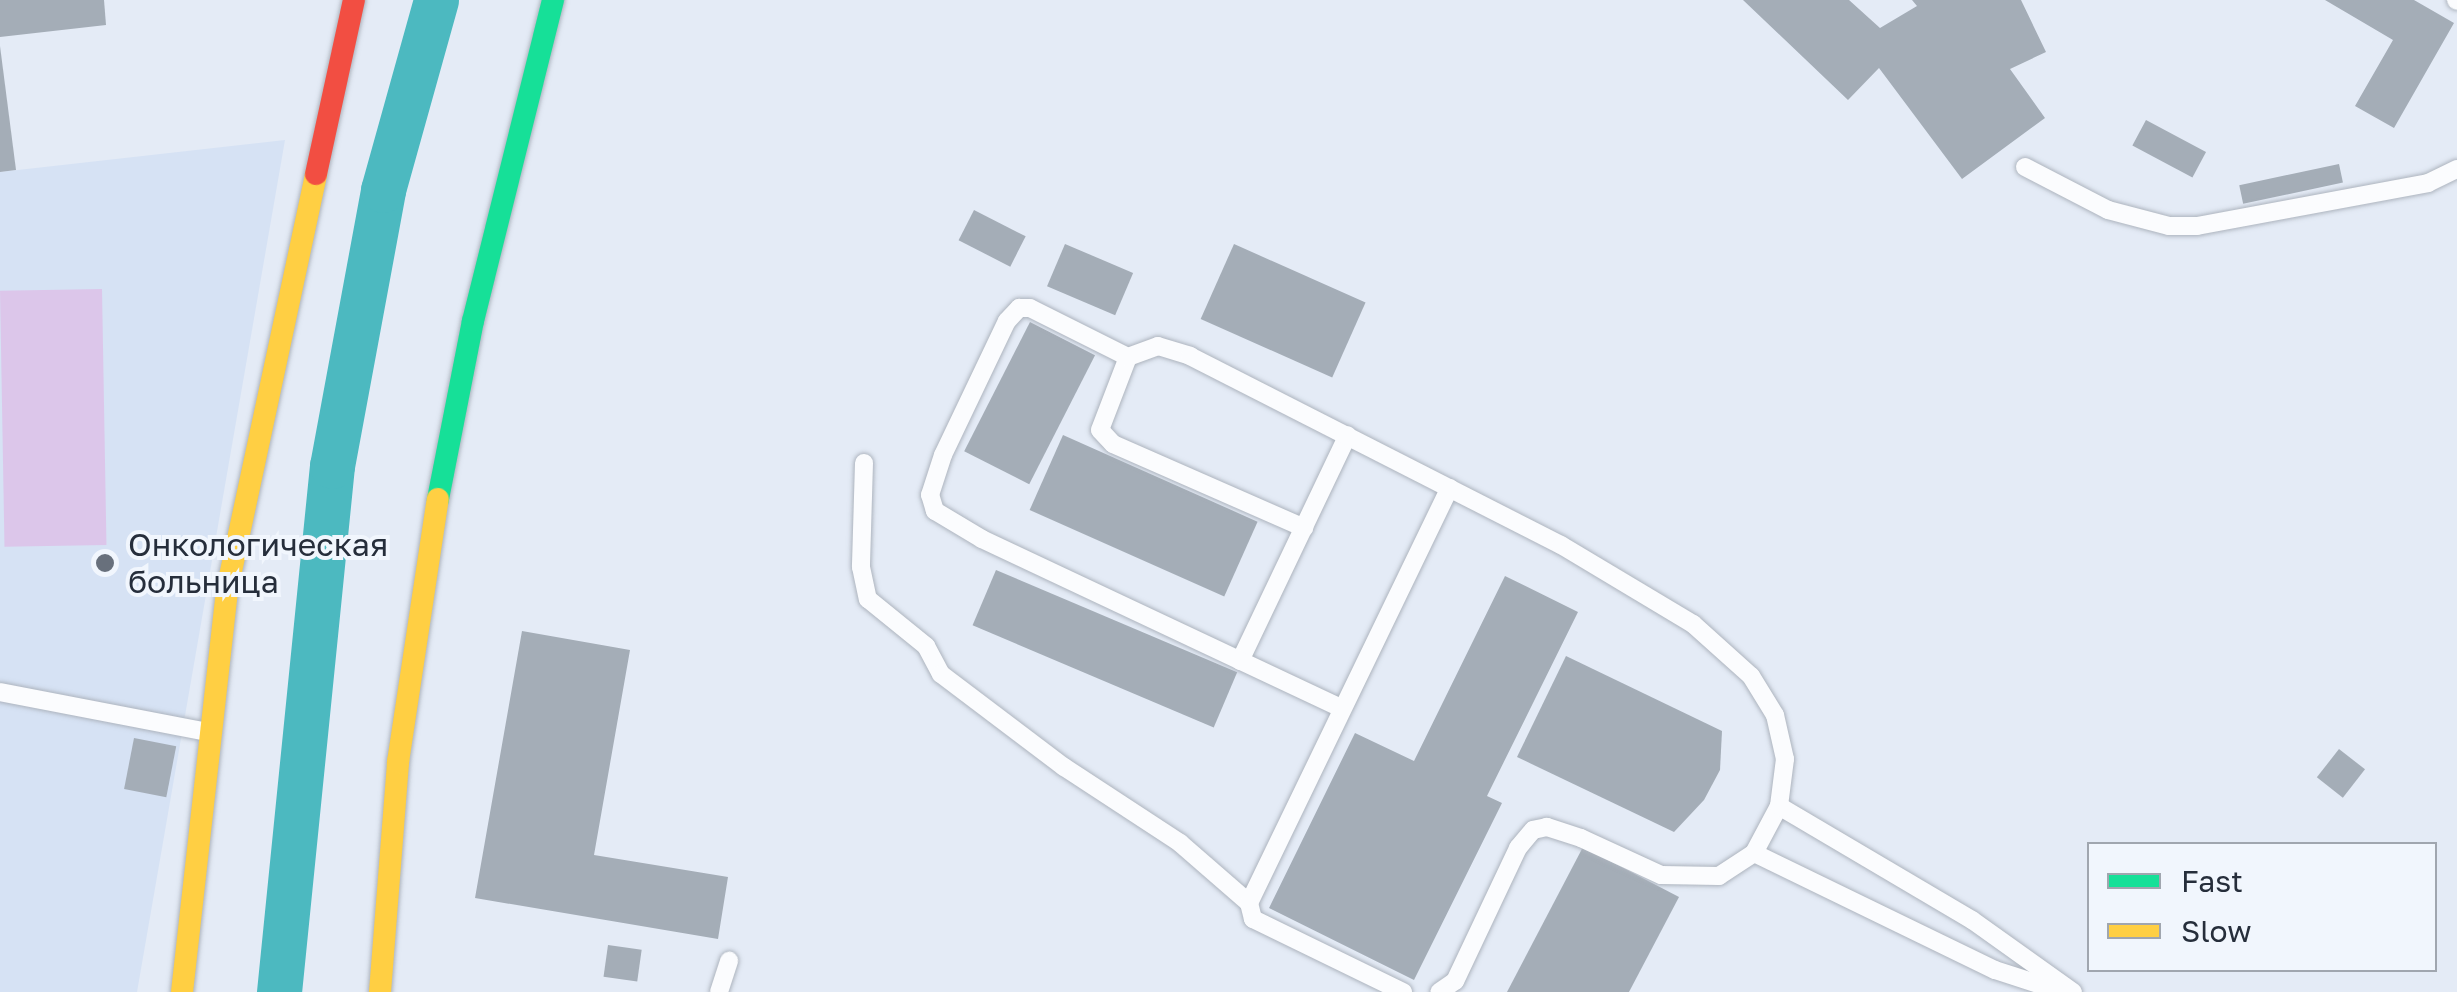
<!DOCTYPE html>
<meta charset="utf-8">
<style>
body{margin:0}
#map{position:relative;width:2457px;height:992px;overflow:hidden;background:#e4ebf6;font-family:"Golos Text",sans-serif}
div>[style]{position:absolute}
.built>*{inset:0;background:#d6e2f4}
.green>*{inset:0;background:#dcc6ea;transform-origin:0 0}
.canal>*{height:45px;margin:-22.5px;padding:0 22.5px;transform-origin:22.5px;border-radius:22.5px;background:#4cb9c0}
.building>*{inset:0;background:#a4adb7;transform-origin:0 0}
.roads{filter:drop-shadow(0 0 2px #adb4be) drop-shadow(0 0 2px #adb4be)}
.lane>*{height:18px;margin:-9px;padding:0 9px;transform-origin:9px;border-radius:9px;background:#fbfcfe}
.fast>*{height:22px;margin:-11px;padding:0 11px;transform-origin:11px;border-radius:11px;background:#16e098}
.slow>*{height:22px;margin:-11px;padding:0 11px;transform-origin:11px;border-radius:11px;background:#ffcf43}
.jam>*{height:22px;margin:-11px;padding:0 11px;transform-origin:11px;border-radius:11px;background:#f24e42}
.dots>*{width:28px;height:28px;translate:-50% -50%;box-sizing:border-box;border:5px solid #f1f6fd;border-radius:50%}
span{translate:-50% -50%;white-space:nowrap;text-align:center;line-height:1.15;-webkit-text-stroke:8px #f1f6fd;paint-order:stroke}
.poi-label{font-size:32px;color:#262e3b}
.left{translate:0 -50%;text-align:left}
.legend{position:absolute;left:2087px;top:842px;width:350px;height:130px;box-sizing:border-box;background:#f1f6fd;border:2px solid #a0a6af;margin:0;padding:12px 18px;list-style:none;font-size:30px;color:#262e3b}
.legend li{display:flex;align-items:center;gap:20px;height:50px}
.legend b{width:50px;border:2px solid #a0a6af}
</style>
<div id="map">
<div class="built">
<i style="clip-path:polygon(285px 140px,137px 992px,0 992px,0 172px)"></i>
</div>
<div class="green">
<i style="left:102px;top:289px;width:256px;height:102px;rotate:89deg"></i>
</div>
<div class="canal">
<i style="left:279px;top:992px;width:529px;rotate:-84.25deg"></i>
<i style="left:332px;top:466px;width:281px;rotate:-79.5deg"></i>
<i style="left:383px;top:190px;width:197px;rotate:-74.4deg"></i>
</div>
<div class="building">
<i style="clip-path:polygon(0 0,104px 0,106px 25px,0 37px)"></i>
<i style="clip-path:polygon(1743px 0,1849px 0,1880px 28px,1917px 6px,1912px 0,2021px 0,2046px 52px,2010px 69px,2045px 118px,1962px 179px,1879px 68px,1848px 100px)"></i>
<i style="clip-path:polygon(2325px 0,2414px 0,2454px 23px,2394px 128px,2355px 106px,2393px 40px)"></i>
<i style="clip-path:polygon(0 46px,16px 170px,0 172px)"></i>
<i style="left:2146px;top:120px;width:68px;height:29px;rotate:28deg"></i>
<i style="left:2339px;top:164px;width:19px;height:102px;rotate:78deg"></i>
<i style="left:974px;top:210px;width:58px;height:34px;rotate:27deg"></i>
<i style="left:1065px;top:244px;width:74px;height:46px;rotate:23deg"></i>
<i style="left:1234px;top:244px;width:144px;height:82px;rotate:24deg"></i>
<i style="left:1030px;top:322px;width:73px;height:145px;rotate:27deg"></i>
<i style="left:1063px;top:435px;width:213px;height:82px;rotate:24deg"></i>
<i style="left:996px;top:570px;width:262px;height:60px;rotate:23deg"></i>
<i style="clip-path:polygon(1505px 576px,1578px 612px,1487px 796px,1502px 803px,1414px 980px,1269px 908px,1355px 733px,1414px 761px)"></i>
<i style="clip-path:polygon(522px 631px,630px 650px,594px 855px,728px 877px,718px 939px,475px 898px)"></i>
<i style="clip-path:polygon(1566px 656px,1722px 731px,1720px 770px,1704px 800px,1674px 832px,1517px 757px)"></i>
<i style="left:134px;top:738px;width:43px;height:52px;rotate:11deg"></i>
<i style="left:2339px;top:749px;width:33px;height:36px;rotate:38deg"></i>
<i style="clip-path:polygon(1583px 847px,1679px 897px,1629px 992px,1507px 992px)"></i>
<i style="left:608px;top:945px;width:34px;height:32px;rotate:8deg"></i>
</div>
<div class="roads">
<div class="lane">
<i style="left:2456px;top:0;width:1px;rotate:45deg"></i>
<i style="left:2025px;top:167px;width:93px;rotate:27.4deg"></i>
<i style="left:2108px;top:210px;width:63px;rotate:14.7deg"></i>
<i style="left:2169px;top:226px;width:28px"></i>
<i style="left:2197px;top:226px;width:235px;rotate:-10.5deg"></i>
<i style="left:2428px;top:183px;width:32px;rotate:-26deg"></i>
<i style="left:1128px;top:357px;width:78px;rotate:111deg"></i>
<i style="left:1100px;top:430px;width:19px;rotate:47deg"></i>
<i style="left:1113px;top:444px;width:209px;rotate:23.7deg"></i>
<i style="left:864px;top:463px;width:104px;rotate:91.7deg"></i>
<i style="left:861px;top:567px;width:33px;rotate:78deg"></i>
<i style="left:868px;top:599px;width:75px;rotate:39deg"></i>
<i style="left:926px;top:646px;width:32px;rotate:62deg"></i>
<i style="left:941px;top:674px;width:154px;rotate:37.1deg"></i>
<i style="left:1064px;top:767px;width:139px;rotate:33.2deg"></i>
<i style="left:1180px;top:843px;width:91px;rotate:41deg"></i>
<i style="left:1240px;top:661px;width:250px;rotate:-64.5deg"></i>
<i style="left:0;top:692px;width:211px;rotate:10.9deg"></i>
<i style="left:1341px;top:708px;width:397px;rotate:-154.8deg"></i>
<i style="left:982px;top:539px;width:55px;rotate:-149.2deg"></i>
<i style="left:935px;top:511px;width:17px;rotate:-107deg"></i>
<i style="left:930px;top:495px;width:42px;rotate:-72deg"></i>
<i style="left:943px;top:455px;width:148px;rotate:-64.5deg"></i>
<i style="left:1007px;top:321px;width:18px;rotate:-47deg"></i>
<i style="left:1019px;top:308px;width:11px"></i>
<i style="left:1030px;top:308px;width:110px;rotate:26.6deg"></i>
<i style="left:1128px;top:357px;width:32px;rotate:-20deg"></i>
<i style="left:1158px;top:346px;width:34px;rotate:17deg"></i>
<i style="left:1190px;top:356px;width:416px;rotate:27deg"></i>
<i style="left:1561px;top:545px;width:154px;rotate:30.9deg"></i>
<i style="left:1693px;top:624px;width:78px;rotate:41.9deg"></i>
<i style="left:1751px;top:676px;width:46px;rotate:58.4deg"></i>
<i style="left:1775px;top:715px;width:45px;rotate:77.2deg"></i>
<i style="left:1785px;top:759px;width:47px;rotate:97.3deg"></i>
<i style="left:1779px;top:806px;width:53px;rotate:118deg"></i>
<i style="left:1754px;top:853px;width:42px;rotate:146.7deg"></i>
<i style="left:1719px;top:876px;width:58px;rotate:-179deg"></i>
<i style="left:1661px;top:875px;width:88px;rotate:-155.2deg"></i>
<i style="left:1581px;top:838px;width:36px;rotate:-162deg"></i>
<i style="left:1547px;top:827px;width:14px;rotate:168deg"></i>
<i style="left:1533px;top:830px;width:23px;rotate:130deg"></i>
<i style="left:1518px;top:848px;width:147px;rotate:115.3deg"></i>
<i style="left:1455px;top:981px;width:19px;rotate:145deg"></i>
<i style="left:1779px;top:806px;width:224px;rotate:30.6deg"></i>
<i style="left:1972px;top:920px;width:124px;rotate:35.5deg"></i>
<i style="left:1754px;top:853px;width:268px;rotate:25.9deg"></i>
<i style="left:1995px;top:970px;width:71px;rotate:17.9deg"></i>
<i style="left:719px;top:992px;width:33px;rotate:-72deg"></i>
<i style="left:1403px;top:992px;width:167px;rotate:-154deg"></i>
<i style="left:1253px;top:919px;width:16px;rotate:-104deg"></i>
<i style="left:1249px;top:903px;width:461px;rotate:-64.2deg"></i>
</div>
<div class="fast">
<i style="left:438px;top:499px;width:181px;rotate:-78.9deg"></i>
<i style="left:473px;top:321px;width:331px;rotate:-76deg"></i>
</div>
<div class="slow">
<i style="left:182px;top:992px;width:405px;rotate:-83.6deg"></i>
<i style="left:227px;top:590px;width:425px;rotate:-77.9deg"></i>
<i style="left:380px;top:992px;width:231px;rotate:-85.5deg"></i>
<i style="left:398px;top:762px;width:266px;rotate:-81.4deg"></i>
</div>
<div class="jam">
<i style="left:316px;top:174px;width:178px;rotate:-77.7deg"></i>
</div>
</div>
<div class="dots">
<i style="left:105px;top:563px;background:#68707c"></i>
</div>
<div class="poi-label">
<span class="left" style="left:128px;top:563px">Онкологическая<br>больница</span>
</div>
<ul class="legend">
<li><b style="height:12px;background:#16e098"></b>Fast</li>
<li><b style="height:12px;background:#ffcf43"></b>Slow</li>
</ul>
</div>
